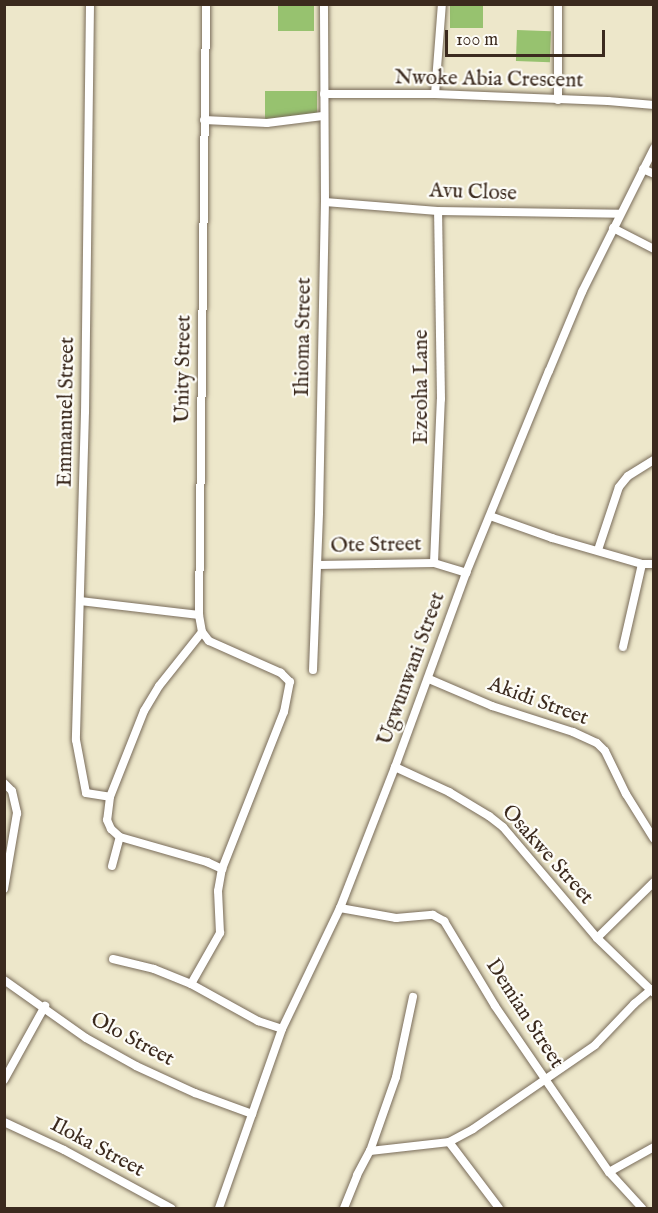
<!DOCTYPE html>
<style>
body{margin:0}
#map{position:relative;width:658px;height:1213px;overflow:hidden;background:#ede7ca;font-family:"IM FELL English",serif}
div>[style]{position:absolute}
.green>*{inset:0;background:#97c26f;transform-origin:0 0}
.roads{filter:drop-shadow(0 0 2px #796c5a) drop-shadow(0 0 2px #796c5a)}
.minor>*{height:8px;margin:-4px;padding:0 4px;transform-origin:4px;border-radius:4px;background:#fff}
span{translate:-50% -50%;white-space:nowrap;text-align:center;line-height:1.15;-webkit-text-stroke:4.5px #fdfcf7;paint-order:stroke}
.street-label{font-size:21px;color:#3b2a1e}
.frame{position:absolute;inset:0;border:6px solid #3b2a1e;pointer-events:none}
.scale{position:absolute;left:445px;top:30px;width:160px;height:27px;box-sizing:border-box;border:3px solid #3b2a1e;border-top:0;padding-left:8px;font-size:18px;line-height:21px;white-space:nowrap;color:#3b2a1e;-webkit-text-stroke:4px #fdfcf7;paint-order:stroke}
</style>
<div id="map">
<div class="green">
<i style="left:278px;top:5px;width:36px;height:26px"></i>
<i style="left:450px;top:5px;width:33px;height:23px"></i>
<i style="left:517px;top:30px;width:34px;height:31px;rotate:2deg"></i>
<i style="left:265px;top:91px;width:52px;height:29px"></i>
</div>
<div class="roads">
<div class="minor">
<i style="left:90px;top:4px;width:408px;rotate:90.7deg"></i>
<i style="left:85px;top:412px;width:328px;rotate:91.6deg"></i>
<i style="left:76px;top:740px;width:54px;rotate:79.3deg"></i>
<i style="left:86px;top:793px;width:24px;rotate:9deg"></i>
<i style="left:324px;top:94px;width:111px"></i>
<i style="left:435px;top:94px;width:173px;rotate:2.3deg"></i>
<i style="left:608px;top:101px;width:46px;rotate:5deg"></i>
<i style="left:435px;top:94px;width:90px;rotate:-85.6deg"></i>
<i style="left:558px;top:100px;width:96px;rotate:-90deg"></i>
<i style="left:204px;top:120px;width:63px;rotate:2.7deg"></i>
<i style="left:267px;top:123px;width:56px;rotate:-7.1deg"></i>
<i style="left:643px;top:169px;width:12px;rotate:24deg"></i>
<i style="left:325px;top:202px;width:113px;rotate:4.6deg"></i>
<i style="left:438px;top:211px;width:182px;rotate:0.9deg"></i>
<i style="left:613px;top:228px;width:46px;rotate:27.1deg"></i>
<i style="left:490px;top:516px;width:66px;rotate:19.5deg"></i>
<i style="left:552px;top:538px;width:94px;rotate:16.1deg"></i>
<i style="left:642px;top:564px;width:12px"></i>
<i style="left:598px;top:550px;width:66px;rotate:-71.6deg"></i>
<i style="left:619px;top:487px;width:14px;rotate:-51deg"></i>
<i style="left:628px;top:476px;width:31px;rotate:-32deg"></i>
<i style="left:434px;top:563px;width:164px;rotate:-87.6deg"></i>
<i style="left:441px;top:399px;width:188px;rotate:-90.9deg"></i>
<i style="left:318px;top:565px;width:116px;rotate:-1deg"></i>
<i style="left:434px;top:563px;width:34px;rotate:17deg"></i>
<i style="left:80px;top:601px;width:120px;rotate:6.7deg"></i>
<i style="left:202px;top:632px;width:69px;rotate:128.5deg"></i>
<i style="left:159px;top:686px;width:29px;rotate:121deg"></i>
<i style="left:144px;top:711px;width:92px;rotate:111.6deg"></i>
<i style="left:110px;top:797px;width:23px;rotate:97deg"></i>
<i style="left:107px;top:820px;width:10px;rotate:66deg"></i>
<i style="left:111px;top:829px;width:12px;rotate:42deg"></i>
<i style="left:120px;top:837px;width:91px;rotate:16deg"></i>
<i style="left:207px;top:862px;width:17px;rotate:25deg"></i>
<i style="left:623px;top:647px;width:85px;rotate:-77.1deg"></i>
<i style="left:313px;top:670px;width:157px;rotate:-87.8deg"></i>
<i style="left:319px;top:513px;width:311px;rotate:-88.9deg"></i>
<i style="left:325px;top:202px;width:198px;rotate:-90.3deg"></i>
<i style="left:429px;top:679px;width:69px;rotate:23.2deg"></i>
<i style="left:492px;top:706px;width:85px;rotate:17.8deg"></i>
<i style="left:573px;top:732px;width:26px;rotate:25deg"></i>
<i style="left:597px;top:743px;width:11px;rotate:45deg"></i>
<i style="left:605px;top:751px;width:48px;rotate:64deg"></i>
<i style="left:626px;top:794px;width:53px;rotate:58.1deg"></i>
<i style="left:395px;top:767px;width:60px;rotate:24.8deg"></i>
<i style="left:449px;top:792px;width:47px;rotate:31deg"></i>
<i style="left:489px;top:816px;width:18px;rotate:38deg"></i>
<i style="left:503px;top:827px;width:145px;rotate:49.7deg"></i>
<i style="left:597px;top:938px;width:79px;rotate:44deg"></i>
<i style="left:4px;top:783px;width:11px;rotate:45deg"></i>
<i style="left:12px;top:791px;width:23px;rotate:77deg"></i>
<i style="left:17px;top:813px;width:77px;rotate:99.7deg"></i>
<i style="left:112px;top:866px;width:30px;rotate:-75deg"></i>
<i style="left:340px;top:908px;width:57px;rotate:10.1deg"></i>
<i style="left:396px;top:918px;width:37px;rotate:-5deg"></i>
<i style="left:433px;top:915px;width:13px;rotate:29deg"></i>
<i style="left:444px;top:921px;width:99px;rotate:59deg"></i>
<i style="left:495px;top:1006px;width:88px;rotate:55.6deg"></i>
<i style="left:545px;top:1079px;width:113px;rotate:55.5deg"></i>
<i style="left:609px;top:1172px;width:49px;rotate:47.5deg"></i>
<i style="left:597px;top:938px;width:80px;rotate:-44.5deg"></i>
<i style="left:113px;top:959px;width:42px;rotate:13.7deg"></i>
<i style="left:154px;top:969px;width:40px;rotate:22deg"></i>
<i style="left:191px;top:984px;width:77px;rotate:28.9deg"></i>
<i style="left:258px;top:1021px;width:25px;rotate:18deg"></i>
<i style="left:4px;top:980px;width:100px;rotate:35.3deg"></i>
<i style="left:86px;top:1038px;width:57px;rotate:29.2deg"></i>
<i style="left:136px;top:1066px;width:65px;rotate:24.6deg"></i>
<i style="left:195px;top:1093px;width:61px;rotate:20.2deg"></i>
<i style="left:191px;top:984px;width:59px;rotate:-60.4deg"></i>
<i style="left:220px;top:933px;width:42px;rotate:-92.7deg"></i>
<i style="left:218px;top:891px;width:22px;rotate:-80deg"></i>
<i style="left:222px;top:869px;width:169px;rotate:-68.5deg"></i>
<i style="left:284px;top:712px;width:31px;rotate:-79deg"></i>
<i style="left:290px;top:682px;width:13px;rotate:-135deg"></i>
<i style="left:281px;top:673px;width:79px;rotate:-156deg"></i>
<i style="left:209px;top:641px;width:11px;rotate:-128deg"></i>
<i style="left:202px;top:632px;width:17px;rotate:-100deg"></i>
<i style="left:199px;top:615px;width:611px;rotate:-89.34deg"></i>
<i style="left:4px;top:1080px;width:85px;rotate:-61deg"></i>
<i style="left:4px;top:1122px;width:66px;rotate:25deg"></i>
<i style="left:64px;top:1150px;width:122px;rotate:28.5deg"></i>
<i style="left:449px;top:1142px;width:83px;rotate:52.9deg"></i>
<i style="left:370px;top:1151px;width:80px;rotate:-6.5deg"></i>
<i style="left:449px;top:1142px;width:27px;rotate:-28deg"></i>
<i style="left:473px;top:1129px;width:148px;rotate:-34.5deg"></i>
<i style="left:595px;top:1045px;width:57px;rotate:-46.4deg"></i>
<i style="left:634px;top:1004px;width:23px;rotate:-40deg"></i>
<i style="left:609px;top:1172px;width:51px;rotate:-29.1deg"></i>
<i style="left:219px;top:1208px;width:190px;rotate:-70.6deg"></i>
<i style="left:282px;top:1029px;width:134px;rotate:-64.4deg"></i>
<i style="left:340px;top:908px;width:151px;rotate:-68.7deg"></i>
<i style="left:395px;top:767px;width:207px;rotate:-69.9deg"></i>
<i style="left:466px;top:573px;width:218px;rotate:-67.7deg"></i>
<i style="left:549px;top:371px;width:86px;rotate:-67.3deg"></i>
<i style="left:582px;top:292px;width:161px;rotate:-63.4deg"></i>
<i style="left:344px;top:1208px;width:35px;rotate:-68deg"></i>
<i style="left:357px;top:1175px;width:27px;rotate:-62deg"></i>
<i style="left:370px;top:1151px;width:78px;rotate:-70.6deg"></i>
<i style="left:396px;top:1077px;width:82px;rotate:-78deg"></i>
</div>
</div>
<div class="street-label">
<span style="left:489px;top:80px;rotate:1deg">Nwoke Abia Crescent</span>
<span style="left:473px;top:193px;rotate:2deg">Avu Close</span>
<span style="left:304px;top:337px;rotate:-89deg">Ihioma Street</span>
<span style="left:184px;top:369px;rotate:-89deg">Unity Street</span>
<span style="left:422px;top:387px;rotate:-90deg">Ezeoha Lane</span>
<span style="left:67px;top:412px;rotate:-89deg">Emmanuel Street</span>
<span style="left:376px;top:546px;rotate:-1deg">Ote Street</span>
<span style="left:412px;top:669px;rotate:-70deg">Ugwunwani Street</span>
<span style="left:538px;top:702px;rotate:20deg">Akidi Street</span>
<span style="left:547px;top:855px;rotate:48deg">Osakwe Street</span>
<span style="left:524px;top:1014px;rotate:57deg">Demian Street</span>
<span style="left:132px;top:1040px;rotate:28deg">Olo Street</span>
<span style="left:97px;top:1148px;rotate:28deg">Iloka Street</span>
</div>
<div class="frame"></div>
<div class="scale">100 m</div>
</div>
